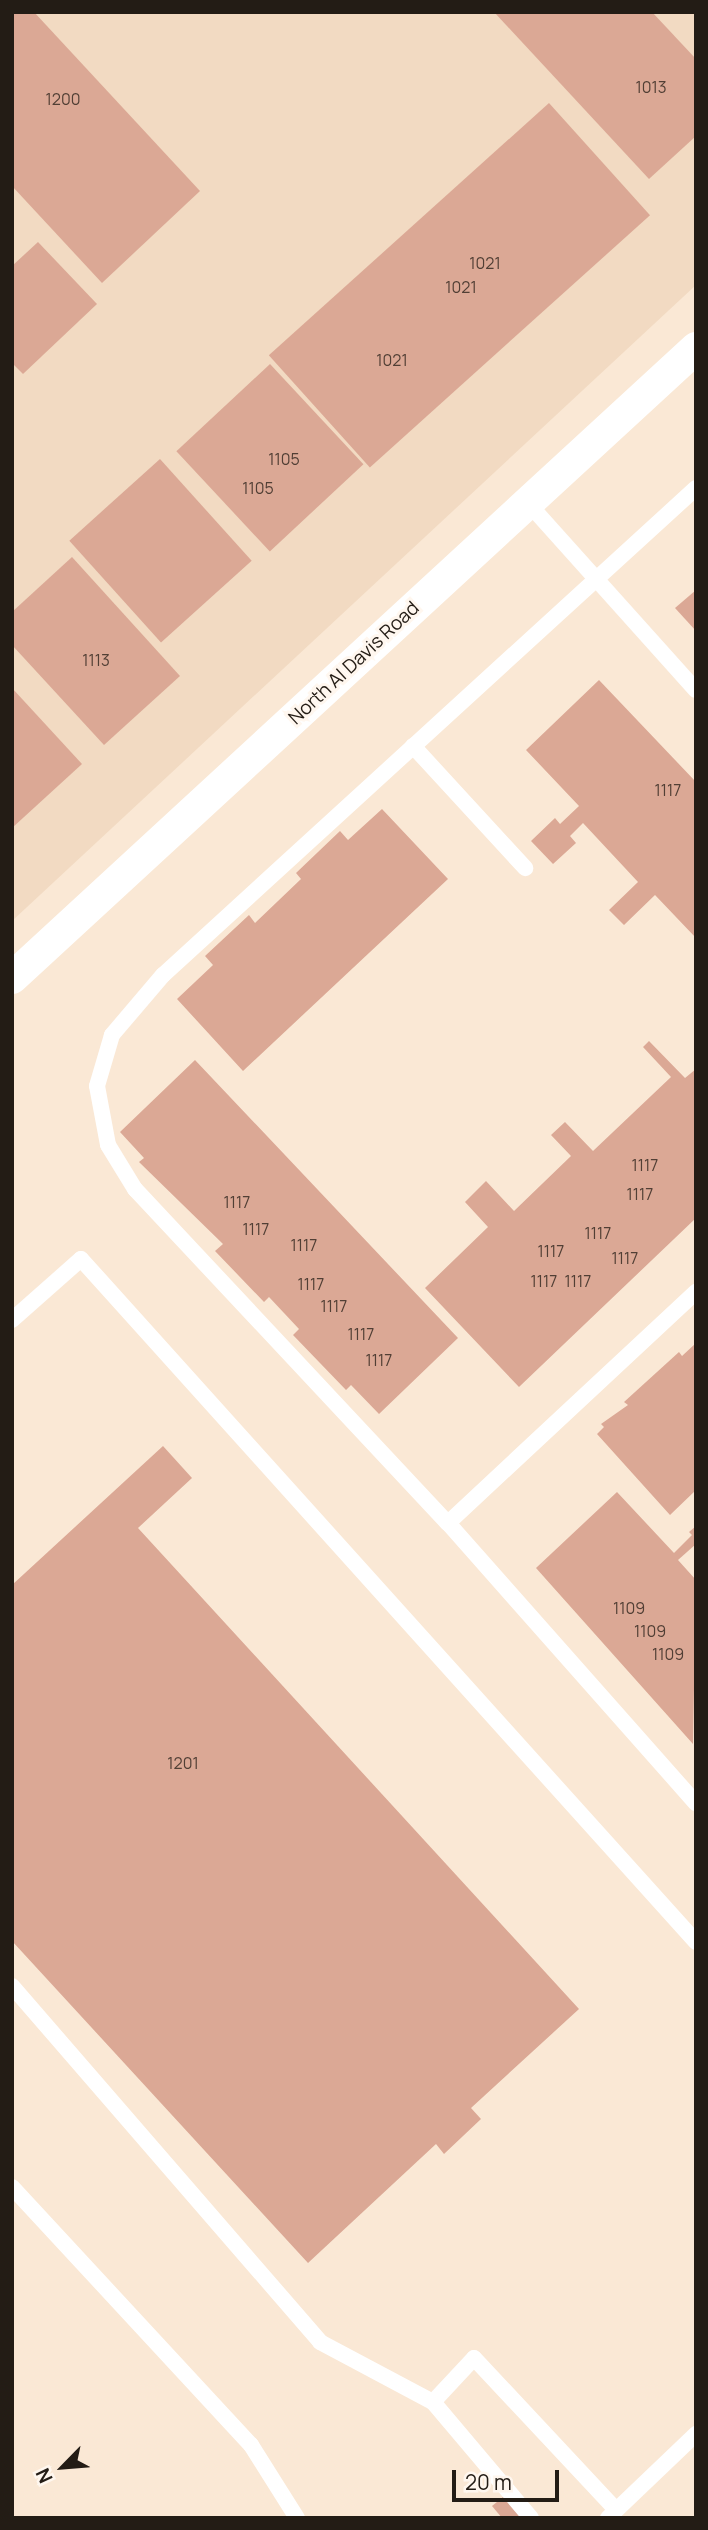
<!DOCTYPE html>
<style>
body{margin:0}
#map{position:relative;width:708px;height:2530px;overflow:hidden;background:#fae8d5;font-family:Manrope,sans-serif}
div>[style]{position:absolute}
.built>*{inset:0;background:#f2dac2}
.building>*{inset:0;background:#dba895;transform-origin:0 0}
.service>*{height:16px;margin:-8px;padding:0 8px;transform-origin:8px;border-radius:8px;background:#fff}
.minor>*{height:32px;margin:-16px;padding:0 16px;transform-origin:16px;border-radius:16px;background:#fff}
span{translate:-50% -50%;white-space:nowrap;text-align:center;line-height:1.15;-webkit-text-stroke:6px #fff7ef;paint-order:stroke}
.number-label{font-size:16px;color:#513f35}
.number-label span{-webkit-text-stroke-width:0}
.street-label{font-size:19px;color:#231c15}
.frame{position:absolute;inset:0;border:14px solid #231c15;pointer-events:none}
.north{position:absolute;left:28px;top:2432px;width:70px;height:70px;-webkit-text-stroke:5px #fff7ef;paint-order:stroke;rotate:245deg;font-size:19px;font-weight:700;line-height:28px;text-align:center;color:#231c15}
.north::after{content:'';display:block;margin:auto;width:24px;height:32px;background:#231c15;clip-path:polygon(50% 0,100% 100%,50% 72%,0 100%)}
.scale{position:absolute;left:452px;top:2470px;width:107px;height:32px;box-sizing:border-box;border:4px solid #231c15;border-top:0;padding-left:9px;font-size:21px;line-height:24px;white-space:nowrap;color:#231c15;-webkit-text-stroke:5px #fff7ef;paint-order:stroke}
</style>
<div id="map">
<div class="built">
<i style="clip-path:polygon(12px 12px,696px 12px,696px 285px,12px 921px)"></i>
</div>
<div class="building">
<i style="clip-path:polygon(12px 12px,34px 12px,200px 191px,102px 283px,12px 186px)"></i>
<i style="clip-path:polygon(494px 12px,652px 12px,696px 59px,696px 136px,649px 179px)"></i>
<i style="left:549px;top:103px;width:151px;height:377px;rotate:48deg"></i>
<i style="clip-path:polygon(38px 242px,97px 304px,23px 374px,12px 363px,12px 266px)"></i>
<i style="left:270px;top:364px;width:137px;height:128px;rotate:47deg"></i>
<i style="left:160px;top:459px;width:137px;height:122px;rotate:48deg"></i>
<i style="clip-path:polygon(72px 557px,180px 676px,104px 745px,12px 645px,12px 612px)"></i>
<i style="clip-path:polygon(696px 590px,696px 631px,675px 608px)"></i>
<i style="clip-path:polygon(599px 680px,696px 782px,696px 938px,655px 895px,624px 925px,609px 910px,638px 882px,583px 823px,570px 836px,576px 843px,553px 864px,531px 841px,555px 818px,560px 824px,579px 806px,526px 750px)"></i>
<i style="clip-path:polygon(12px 688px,82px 764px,12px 828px)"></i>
<i style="clip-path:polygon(382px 809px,448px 879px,243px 1071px,177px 999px,213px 965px,205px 956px,249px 915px,255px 923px,301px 879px,296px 873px,340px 831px,348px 840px)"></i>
<i style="clip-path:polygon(649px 1041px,685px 1078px,696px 1069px,696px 1218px,519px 1387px,425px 1288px,488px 1227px,465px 1202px,486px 1181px,514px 1211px,571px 1156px,551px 1135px,565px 1122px,593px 1151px,671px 1077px,643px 1047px)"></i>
<i style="clip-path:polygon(195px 1060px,458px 1338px,379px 1414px,351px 1385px,346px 1390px,293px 1335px,299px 1329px,269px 1297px,264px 1302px,215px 1251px,223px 1244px,139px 1162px,144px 1158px,120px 1132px)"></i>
<i style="clip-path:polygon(696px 1343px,696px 1490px,670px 1515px,597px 1434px,604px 1427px,601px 1424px,628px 1405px,624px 1402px,679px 1352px,682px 1356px)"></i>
<i style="clip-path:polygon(163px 1446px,192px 1478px,138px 1528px,579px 2009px,471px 2108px,481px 2119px,444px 2154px,436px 2144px,308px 2263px,12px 1941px,12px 1585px)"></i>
<i style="clip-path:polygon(617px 1492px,674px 1553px,692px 1535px,689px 1532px,696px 1526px,696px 1544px,678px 1560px,696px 1580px,693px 1744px,536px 1568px)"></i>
<i style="clip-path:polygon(508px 2493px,529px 2518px,502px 2518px,492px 2506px)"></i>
</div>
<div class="service">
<i style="left:696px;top:488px;width:722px;rotate:137.58deg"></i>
<i style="left:163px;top:975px;width:79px;rotate:130.4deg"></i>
<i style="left:112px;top:1035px;width:53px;rotate:106.4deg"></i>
<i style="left:97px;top:1086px;width:60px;rotate:79.4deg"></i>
<i style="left:108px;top:1145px;width:52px;rotate:58.5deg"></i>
<i style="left:135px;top:1189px;width:458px;rotate:46.9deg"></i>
<i style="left:448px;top:1523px;width:339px;rotate:-43deg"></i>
<i style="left:528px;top:503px;width:251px;rotate:48.1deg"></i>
<i style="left:413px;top:746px;width:166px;rotate:47.4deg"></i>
<i style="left:12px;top:1320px;width:92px;rotate:-41.5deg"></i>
<i style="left:81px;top:1259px;width:919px;rotate:48deg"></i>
<i style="left:448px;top:1523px;width:374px;rotate:48.5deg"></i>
<i style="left:12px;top:1986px;width:471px;rotate:49.1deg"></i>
<i style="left:320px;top:2342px;width:128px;rotate:28deg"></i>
<i style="left:433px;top:2402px;width:152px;rotate:49.8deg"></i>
<i style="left:12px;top:2187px;width:352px;rotate:47.2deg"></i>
<i style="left:251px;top:2445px;width:86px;rotate:57.8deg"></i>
<i style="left:433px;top:2402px;width:60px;rotate:-47deg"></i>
<i style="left:474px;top:2358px;width:208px;rotate:46.9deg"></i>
<i style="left:608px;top:2518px;width:122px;rotate:-43.7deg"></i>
</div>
<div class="minor">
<i style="left:12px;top:978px;width:930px;rotate:-42.65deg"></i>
</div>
<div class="number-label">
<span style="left:651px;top:87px">1013</span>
<span style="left:63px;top:99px">1200</span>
<span style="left:485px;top:263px">1021</span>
<span style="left:461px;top:287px">1021</span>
<span style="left:392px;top:360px">1021</span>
<span style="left:284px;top:459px">1105</span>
<span style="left:258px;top:488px">1105</span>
<span style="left:96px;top:660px">1113</span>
<span style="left:668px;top:790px">1117</span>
<span style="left:645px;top:1165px">1117</span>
<span style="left:640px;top:1194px">1117</span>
<span style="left:237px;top:1202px">1117</span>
<span style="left:256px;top:1229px">1117</span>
<span style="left:598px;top:1233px">1117</span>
<span style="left:304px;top:1245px">1117</span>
<span style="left:551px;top:1251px">1117</span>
<span style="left:625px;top:1258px">1117</span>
<span style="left:544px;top:1281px">1117</span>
<span style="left:578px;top:1281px">1117</span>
<span style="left:311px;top:1284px">1117</span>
<span style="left:334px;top:1306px">1117</span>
<span style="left:361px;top:1334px">1117</span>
<span style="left:379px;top:1360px">1117</span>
<span style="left:629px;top:1608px">1109</span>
<span style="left:650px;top:1631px">1109</span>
<span style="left:668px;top:1654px">1109</span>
<span style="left:183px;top:1763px">1201</span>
</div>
<div class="street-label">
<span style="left:354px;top:663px;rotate:-43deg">North Al Davis Road</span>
</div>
<div class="frame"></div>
<div class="north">N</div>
<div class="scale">20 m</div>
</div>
